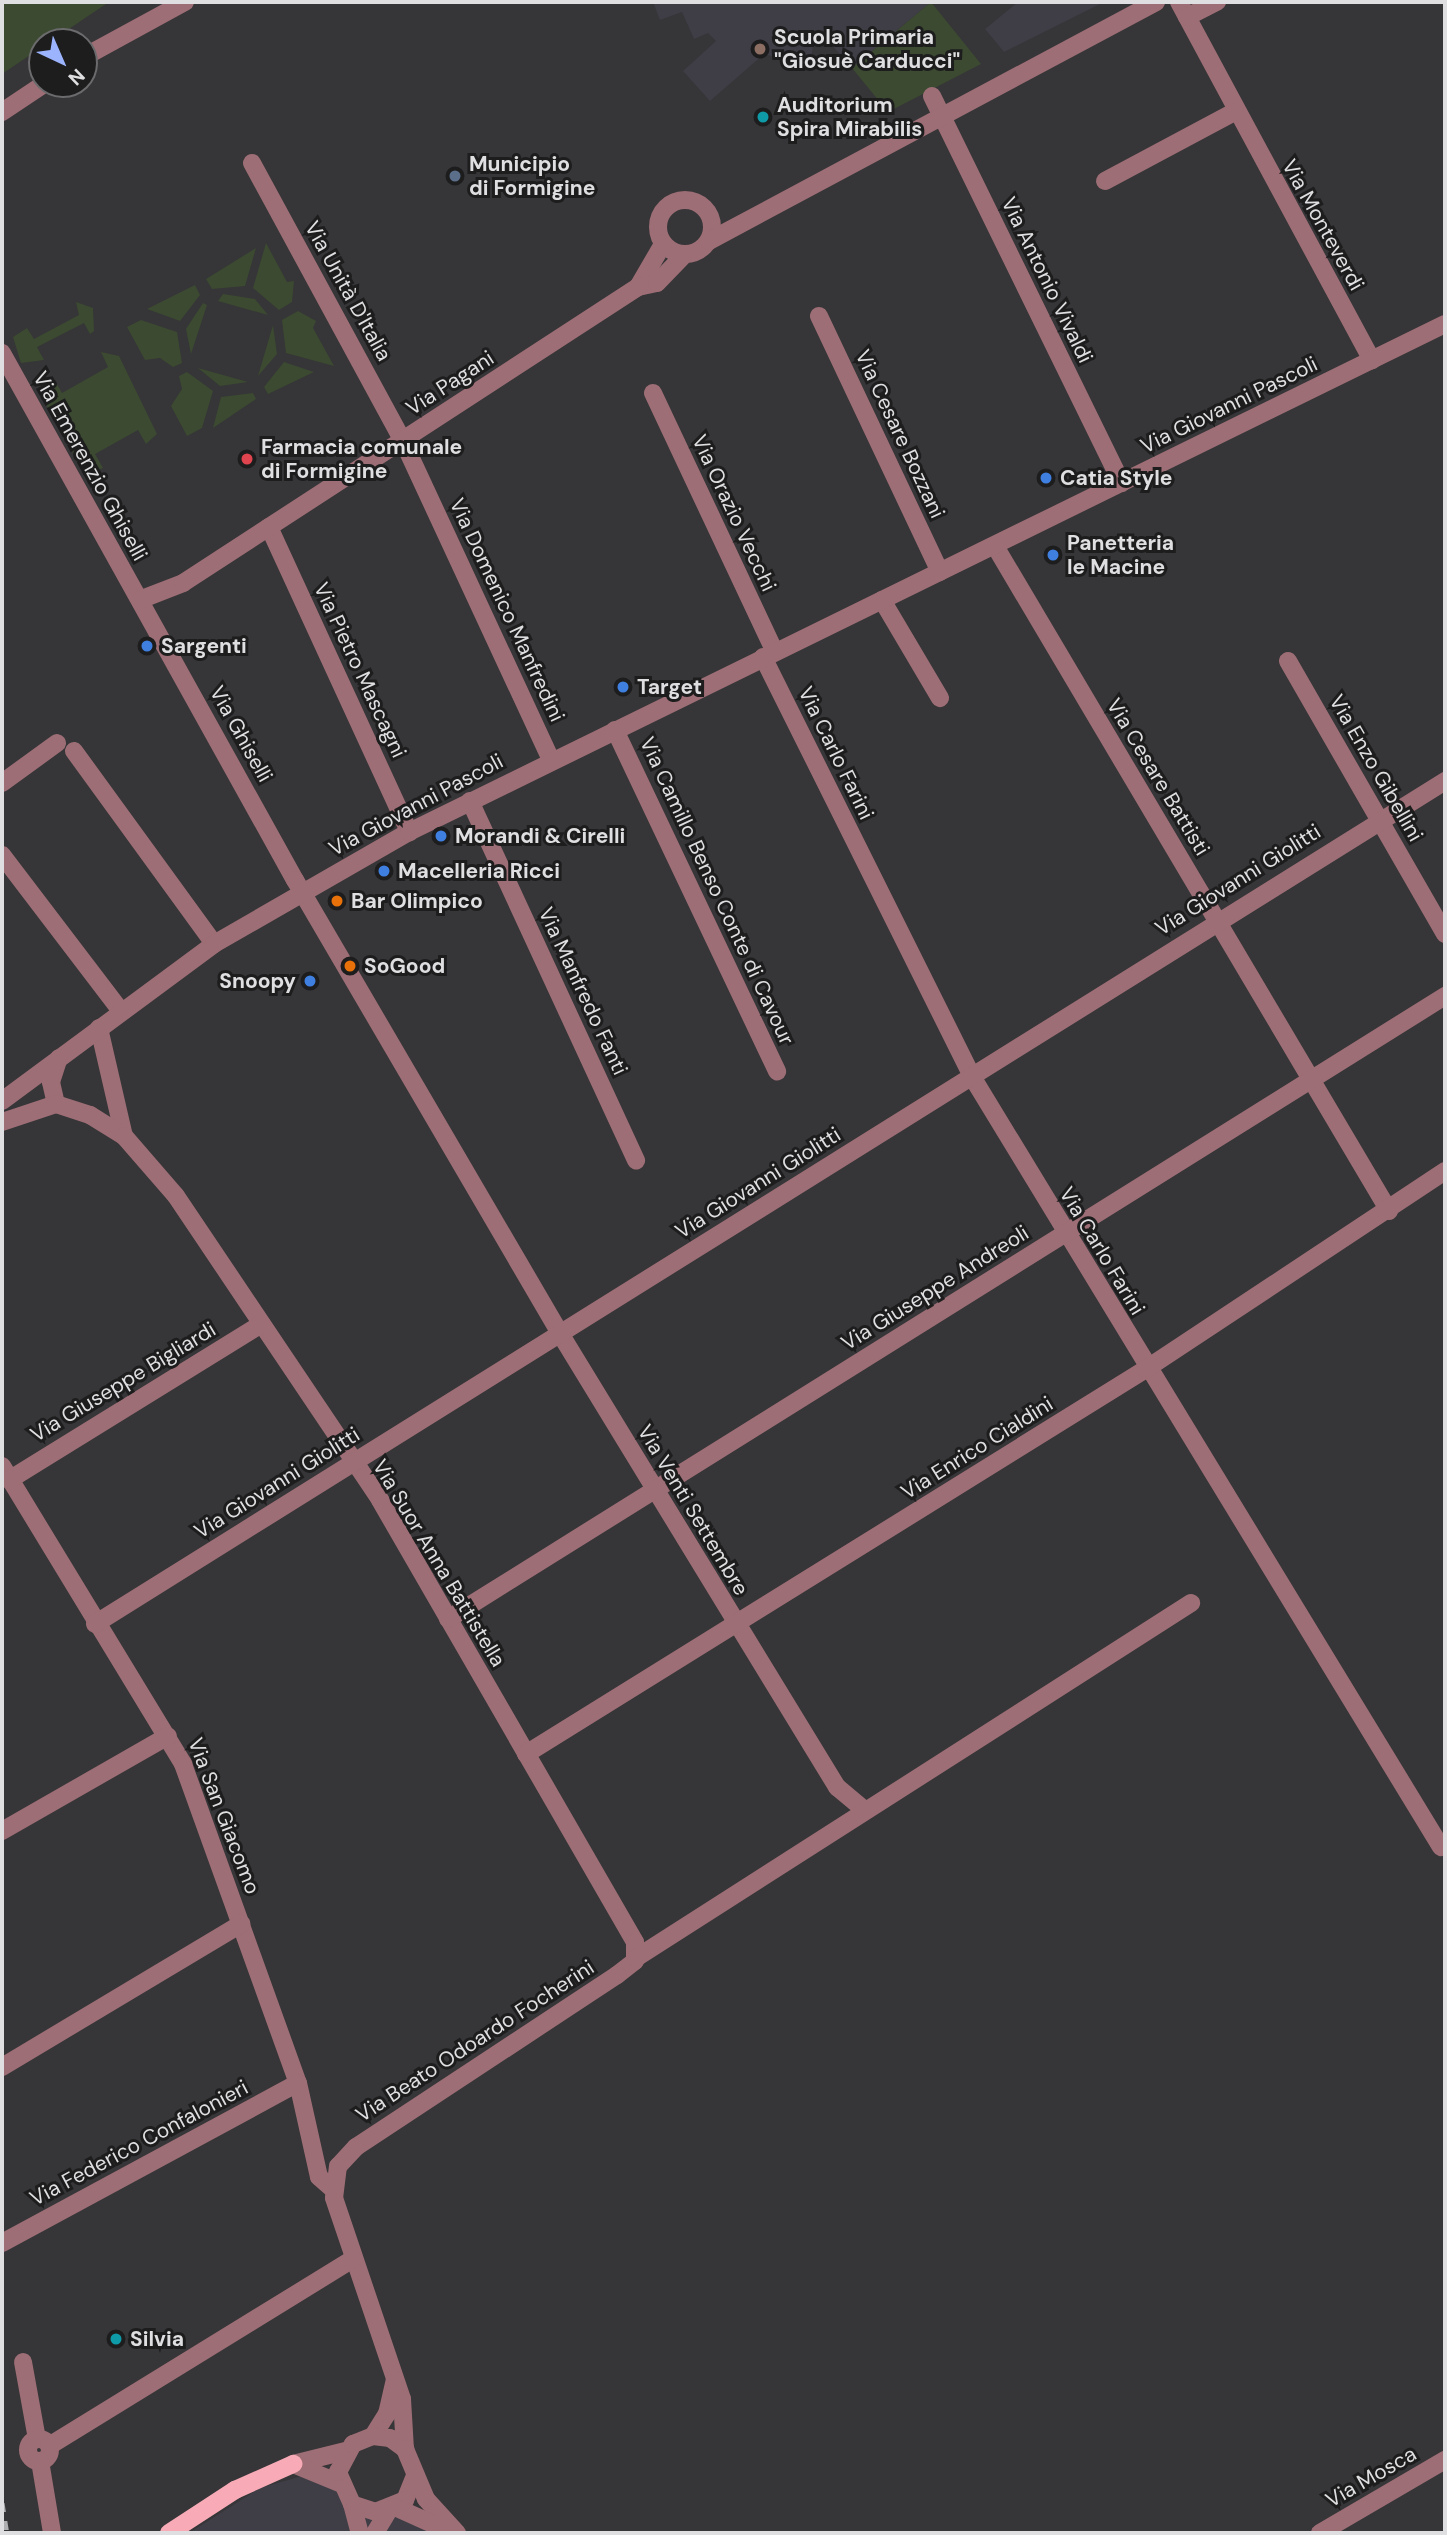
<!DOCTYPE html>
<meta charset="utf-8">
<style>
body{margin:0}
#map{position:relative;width:1447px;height:2535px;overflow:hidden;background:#363538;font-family:"DM Sans",sans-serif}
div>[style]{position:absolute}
.built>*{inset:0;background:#3f3d46}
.green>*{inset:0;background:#3b4a30}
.minor>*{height:18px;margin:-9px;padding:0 9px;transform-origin:9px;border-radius:9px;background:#9d6e75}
.minor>.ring{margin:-9px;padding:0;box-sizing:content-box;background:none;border:18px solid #9d6e75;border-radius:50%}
.major>*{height:18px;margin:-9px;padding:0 9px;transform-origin:9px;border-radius:9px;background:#f8abb7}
.rail>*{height:5px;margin-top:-2.5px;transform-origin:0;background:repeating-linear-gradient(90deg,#b0afb1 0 9px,transparent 0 18px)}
.dots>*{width:19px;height:19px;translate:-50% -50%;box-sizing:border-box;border:4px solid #1d1d1e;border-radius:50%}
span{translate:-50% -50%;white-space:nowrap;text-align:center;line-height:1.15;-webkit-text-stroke:6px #1d1d1e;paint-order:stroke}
.poi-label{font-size:21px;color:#dfdee0;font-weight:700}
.left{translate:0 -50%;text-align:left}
.right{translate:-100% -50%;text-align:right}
.street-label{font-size:21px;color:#dfdee0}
.frame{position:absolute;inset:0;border:4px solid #dfdee0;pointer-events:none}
.north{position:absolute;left:28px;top:28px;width:70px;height:70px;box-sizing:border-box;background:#1d1d1e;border:2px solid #6b6a6c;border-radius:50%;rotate:136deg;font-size:19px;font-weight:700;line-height:28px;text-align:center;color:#dfdee0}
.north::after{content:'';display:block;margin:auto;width:24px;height:32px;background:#9cb4fd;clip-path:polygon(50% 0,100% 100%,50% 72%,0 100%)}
</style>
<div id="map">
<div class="built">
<i style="clip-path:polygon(653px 2px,931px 2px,852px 68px,824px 36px,813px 45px,810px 67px,764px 54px,710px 101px,683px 71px,716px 41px,708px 33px,694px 39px,682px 12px,660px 20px)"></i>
<i style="clip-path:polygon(1018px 2px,1104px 2px,1004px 52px,985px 29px)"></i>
<i style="clip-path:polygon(302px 2476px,325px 2482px,441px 2533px,189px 2533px,260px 2488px)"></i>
</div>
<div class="green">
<i style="clip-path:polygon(2px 2px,109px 2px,2px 74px)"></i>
<i style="clip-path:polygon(931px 2px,981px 64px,888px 112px,852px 68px)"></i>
<i style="clip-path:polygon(266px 243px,287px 282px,294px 281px,292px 302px,279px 310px,253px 288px)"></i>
<i style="clip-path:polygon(256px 248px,245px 286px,212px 289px,206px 279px)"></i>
<i style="clip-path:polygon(195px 285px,200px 295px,180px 321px,147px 309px)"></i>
<i style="clip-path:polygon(223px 294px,255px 299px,268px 315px,218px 301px)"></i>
<i style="clip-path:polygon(76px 302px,93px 308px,94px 331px,90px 334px,84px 323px,37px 347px,44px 360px,21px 363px,13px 337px,27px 328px,34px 339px,79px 315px)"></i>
<i style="clip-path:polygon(203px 303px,207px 305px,191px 354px,186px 329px)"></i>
<i style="clip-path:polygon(298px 311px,316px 321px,313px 328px,334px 366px,286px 353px,282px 320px)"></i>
<i style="clip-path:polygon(141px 320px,177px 332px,182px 363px,173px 367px,160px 358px,145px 360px,127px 327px)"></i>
<i style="clip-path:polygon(273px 325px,277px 354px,258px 376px)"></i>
<i style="clip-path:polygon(101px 352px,119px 356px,157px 434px,146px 444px,138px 430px,95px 454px,103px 468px,85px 475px,38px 390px,54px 379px,62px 393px,108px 367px)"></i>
<i style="clip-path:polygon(284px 362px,314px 372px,268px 394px,264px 387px)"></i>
<i style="clip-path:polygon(198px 368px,248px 382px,220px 386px)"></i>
<i style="clip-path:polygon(187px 372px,213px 391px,202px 428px,187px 436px,171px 406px,182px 389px,179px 376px)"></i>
<i style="clip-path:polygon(253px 393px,256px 399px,213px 428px,221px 397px)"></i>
</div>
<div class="minor">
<i style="left:1179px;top:2px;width:407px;rotate:61.7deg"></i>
<i style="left:1187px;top:17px;width:34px;rotate:-27deg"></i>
<i style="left:84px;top:57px;width:115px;rotate:-28.6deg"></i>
<i style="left:932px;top:96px;width:431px;rotate:63.9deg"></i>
<i style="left:2px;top:112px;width:50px;rotate:-33.7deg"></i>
<i style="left:252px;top:163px;width:316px;rotate:61.5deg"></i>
<i style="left:403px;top:441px;width:352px;rotate:65.1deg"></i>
<i style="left:1105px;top:181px;width:146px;rotate:-28.1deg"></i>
<i class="ring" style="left:658px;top:200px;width:36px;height:36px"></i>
<i style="left:709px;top:241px;width:507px;rotate:-28.13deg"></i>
<i style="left:638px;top:287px;width:50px;rotate:-59.8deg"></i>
<i style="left:819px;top:316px;width:283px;rotate:64.7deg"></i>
<i style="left:2px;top:353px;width:603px;rotate:60.93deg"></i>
<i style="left:295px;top:880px;width:527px;rotate:59.69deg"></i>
<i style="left:561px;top:1335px;width:530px;rotate:58.59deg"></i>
<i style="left:837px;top:1787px;width:33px;rotate:40deg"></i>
<i style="left:653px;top:393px;width:286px;rotate:64.8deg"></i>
<i style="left:269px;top:527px;width:336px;rotate:65.3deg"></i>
<i style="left:995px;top:546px;width:773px;rotate:59.35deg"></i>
<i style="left:142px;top:599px;width:44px;rotate:-21.3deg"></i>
<i style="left:183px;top:583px;width:543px;rotate:-33.05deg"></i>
<i style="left:638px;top:287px;width:19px;rotate:-12deg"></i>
<i style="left:657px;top:283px;width:40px;rotate:-46deg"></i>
<i style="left:882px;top:600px;width:114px;rotate:59.4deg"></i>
<i style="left:763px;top:657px;width:467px;rotate:63.5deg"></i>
<i style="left:971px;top:1075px;width:904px;rotate:58.67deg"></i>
<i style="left:1288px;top:661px;width:315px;rotate:60.1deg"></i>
<i style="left:615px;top:730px;width:378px;rotate:64.6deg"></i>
<i style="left:74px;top:751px;width:238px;rotate:54deg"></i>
<i style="left:2px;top:783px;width:68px;rotate:-36deg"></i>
<i style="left:470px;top:801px;width:396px;rotate:65.2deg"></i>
<i style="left:2px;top:855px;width:196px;rotate:52.7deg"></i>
<i style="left:99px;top:1028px;width:111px;rotate:77deg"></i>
<i style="left:2px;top:1101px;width:264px;rotate:-36.5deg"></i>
<i style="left:214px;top:944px;width:225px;rotate:-29.9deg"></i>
<i style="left:409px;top:832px;width:1154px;rotate:-26.12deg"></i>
<i style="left:56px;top:1104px;width:23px;rotate:-103deg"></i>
<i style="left:51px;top:1082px;width:25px;rotate:-72deg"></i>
<i style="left:2px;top:1122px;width:57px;rotate:-18.4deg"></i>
<i style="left:56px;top:1104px;width:36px;rotate:18deg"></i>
<i style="left:90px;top:1115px;width:40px;rotate:32deg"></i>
<i style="left:124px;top:1136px;width:79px;rotate:49.1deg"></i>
<i style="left:176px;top:1196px;width:366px;rotate:56.1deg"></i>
<i style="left:380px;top:1500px;width:510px;rotate:60.02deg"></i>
<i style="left:635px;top:1942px;width:19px;rotate:90deg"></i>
<i style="left:635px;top:1961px;width:23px;rotate:142deg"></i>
<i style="left:617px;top:1975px;width:313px;rotate:146.6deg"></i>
<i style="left:356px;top:2147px;width:26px;rotate:133deg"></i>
<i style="left:338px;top:2166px;width:32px;rotate:97deg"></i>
<i style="left:334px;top:2198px;width:212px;rotate:71.3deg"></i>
<i style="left:402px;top:2399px;width:50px;rotate:86.6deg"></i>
<i style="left:2px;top:1466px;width:349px;rotate:58.7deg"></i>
<i style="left:183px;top:1764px;width:339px;rotate:70.2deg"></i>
<i style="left:298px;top:2083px;width:96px;rotate:77.4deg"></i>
<i style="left:319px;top:2177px;width:20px;rotate:41deg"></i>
<i style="left:9px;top:1480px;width:297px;rotate:-31.7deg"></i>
<i style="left:448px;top:1619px;width:1176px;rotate:-32deg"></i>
<i style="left:95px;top:1624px;width:1592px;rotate:-31.98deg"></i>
<i style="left:526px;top:1754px;width:730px;rotate:-31.84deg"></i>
<i style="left:1146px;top:1369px;width:359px;rotate:-33.5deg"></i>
<i style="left:2px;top:1831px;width:191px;rotate:-29.8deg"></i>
<i style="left:636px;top:1958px;width:659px;rotate:-32.6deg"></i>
<i style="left:2px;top:2067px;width:279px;rotate:-30.9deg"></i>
<i style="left:2px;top:2243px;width:336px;rotate:-28.4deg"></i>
<i style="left:23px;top:2362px;width:78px;rotate:79.7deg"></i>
<i style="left:373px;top:2436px;width:26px;rotate:-58deg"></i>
<i style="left:387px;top:2414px;width:35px;rotate:-77deg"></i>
<i class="ring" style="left:28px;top:2439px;width:4px;height:4px"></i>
<i style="left:49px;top:2446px;width:357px;rotate:-31.6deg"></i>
<i style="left:40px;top:2461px;width:73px;rotate:80.5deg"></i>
<i style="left:293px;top:2464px;width:54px;rotate:-14deg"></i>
<i style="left:293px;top:2464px;width:50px;rotate:22.4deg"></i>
<i style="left:414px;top:2478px;width:24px;rotate:112deg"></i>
<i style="left:405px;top:2500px;width:31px;rotate:158deg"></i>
<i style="left:376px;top:2512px;width:25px;rotate:-162deg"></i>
<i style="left:352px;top:2504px;width:35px;rotate:-114deg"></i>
<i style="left:338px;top:2472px;width:32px;rotate:-62deg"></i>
<i style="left:353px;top:2444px;width:22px;rotate:-22deg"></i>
<i style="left:373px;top:2436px;width:17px;rotate:7deg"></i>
<i style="left:390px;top:2438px;width:19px;rotate:36deg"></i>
<i style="left:405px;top:2449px;width:54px;rotate:67.2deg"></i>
<i style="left:426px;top:2499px;width:46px;rotate:47.6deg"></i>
<i style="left:352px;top:2504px;width:30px;rotate:75deg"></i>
<i style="left:395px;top:2507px;width:56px;rotate:24.3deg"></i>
<i style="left:375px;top:2533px;width:27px;rotate:-59deg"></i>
<i style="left:1320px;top:2533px;width:145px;rotate:-30.3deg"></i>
</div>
<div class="major">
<i style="left:169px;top:2533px;width:79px;rotate:-33.1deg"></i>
<i style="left:235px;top:2490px;width:64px;rotate:-24.1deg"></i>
</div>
<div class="rail">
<i style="left:2px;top:2503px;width:30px;rotate:81deg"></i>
</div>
<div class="dots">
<i style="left:760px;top:49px;background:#8d6e63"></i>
<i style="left:763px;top:117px;background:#0f9aa8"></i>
<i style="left:455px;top:176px;background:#5c6f8a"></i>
<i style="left:247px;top:459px;background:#e0444e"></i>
<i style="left:1046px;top:478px;background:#3f7fe0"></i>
<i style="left:1053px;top:555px;background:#3f7fe0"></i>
<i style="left:147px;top:646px;background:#3f7fe0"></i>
<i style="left:623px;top:687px;background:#3f7fe0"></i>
<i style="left:441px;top:836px;background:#3f7fe0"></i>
<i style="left:384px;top:871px;background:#3f7fe0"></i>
<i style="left:337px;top:901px;background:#e8710a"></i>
<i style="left:350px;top:966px;background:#e8710a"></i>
<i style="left:310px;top:981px;background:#3f7fe0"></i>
<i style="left:116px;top:2339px;background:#0f9aa8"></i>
</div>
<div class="poi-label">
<span class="left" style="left:774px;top:49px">Scuola Primaria<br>"Giosuè Carducci"</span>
<span class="left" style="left:777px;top:117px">Auditorium<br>Spira Mirabilis</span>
<span class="left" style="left:469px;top:176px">Municipio<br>di Formigine</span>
<span class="left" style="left:261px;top:459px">Farmacia comunale<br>di Formigine</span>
<span class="left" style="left:1060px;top:478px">Catia Style</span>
<span class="left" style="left:1067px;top:555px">Panetteria<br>le Macine</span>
<span class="left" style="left:161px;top:646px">Sargenti</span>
<span class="left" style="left:637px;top:687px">Target</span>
<span class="left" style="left:455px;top:836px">Morandi &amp; Cirelli</span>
<span class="left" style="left:398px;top:871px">Macelleria Ricci</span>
<span class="left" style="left:351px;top:901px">Bar Olimpico</span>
<span class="left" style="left:364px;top:966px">SoGood</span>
<span class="right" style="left:296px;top:981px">Snoopy</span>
<span class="left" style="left:130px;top:2339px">Silvia</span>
</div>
<div class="street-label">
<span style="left:1323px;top:225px;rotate:61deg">Via Monteverdi</span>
<span style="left:1047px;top:280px;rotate:64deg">Via Antonio Vivaldi</span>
<span style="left:348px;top:291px;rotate:61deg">Via Unità D'Italia</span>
<span style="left:450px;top:383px;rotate:-33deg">Via Pagani</span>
<span style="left:1229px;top:405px;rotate:-26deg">Via Giovanni Pascoli</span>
<span style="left:900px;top:434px;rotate:65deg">Via Cesare Bozzani</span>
<span style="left:90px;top:466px;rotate:61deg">Via Emerenzio Ghiselli</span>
<span style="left:734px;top:513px;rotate:65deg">Via Orazio Vecchi</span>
<span style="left:507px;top:610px;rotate:65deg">Via Domenico Manfredini</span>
<span style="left:360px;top:670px;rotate:65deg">Via Pietro Mascagni</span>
<span style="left:241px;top:734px;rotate:61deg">Via Ghiselli</span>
<span style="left:836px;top:753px;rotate:64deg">Via Carlo Farini</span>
<span style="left:1376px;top:768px;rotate:60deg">Via Enzo Gibellini</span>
<span style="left:1158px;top:777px;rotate:59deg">Via Cesare Battisti</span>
<span style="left:416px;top:805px;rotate:-28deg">Via Giovanni Pascoli</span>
<span style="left:1238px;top:880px;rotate:-32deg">Via Giovanni Giolitti</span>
<span style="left:717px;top:891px;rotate:65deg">Via Camillo Benso Conte di Cavour</span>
<span style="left:583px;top:991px;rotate:65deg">Via Manfredo Fanti</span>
<span style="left:758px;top:1183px;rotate:-32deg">Via Giovanni Giolitti</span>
<span style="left:1102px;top:1251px;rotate:59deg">Via Carlo Farini</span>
<span style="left:935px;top:1288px;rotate:-32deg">Via Giuseppe Andreoli</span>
<span style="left:123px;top:1382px;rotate:-31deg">Via Giuseppe Bigliardi</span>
<span style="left:977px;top:1448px;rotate:-32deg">Via Enrico Cialdini</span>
<span style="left:277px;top:1483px;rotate:-32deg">Via Giovanni Giolitti</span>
<span style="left:693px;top:1510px;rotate:59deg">Via Venti Settembre</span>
<span style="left:439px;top:1563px;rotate:59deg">Via Suor Anna Battistella</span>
<span style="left:224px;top:1816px;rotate:69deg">Via San Giacomo</span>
<span style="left:475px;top:2041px;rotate:-33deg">Via Beato Odoardo Focherini</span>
<span style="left:139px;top:2143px;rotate:-28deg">Via Federico Confalonieri</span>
<span style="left:1371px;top:2477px;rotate:-30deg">Via Mosca</span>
</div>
<div class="frame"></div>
<div class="north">N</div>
</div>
